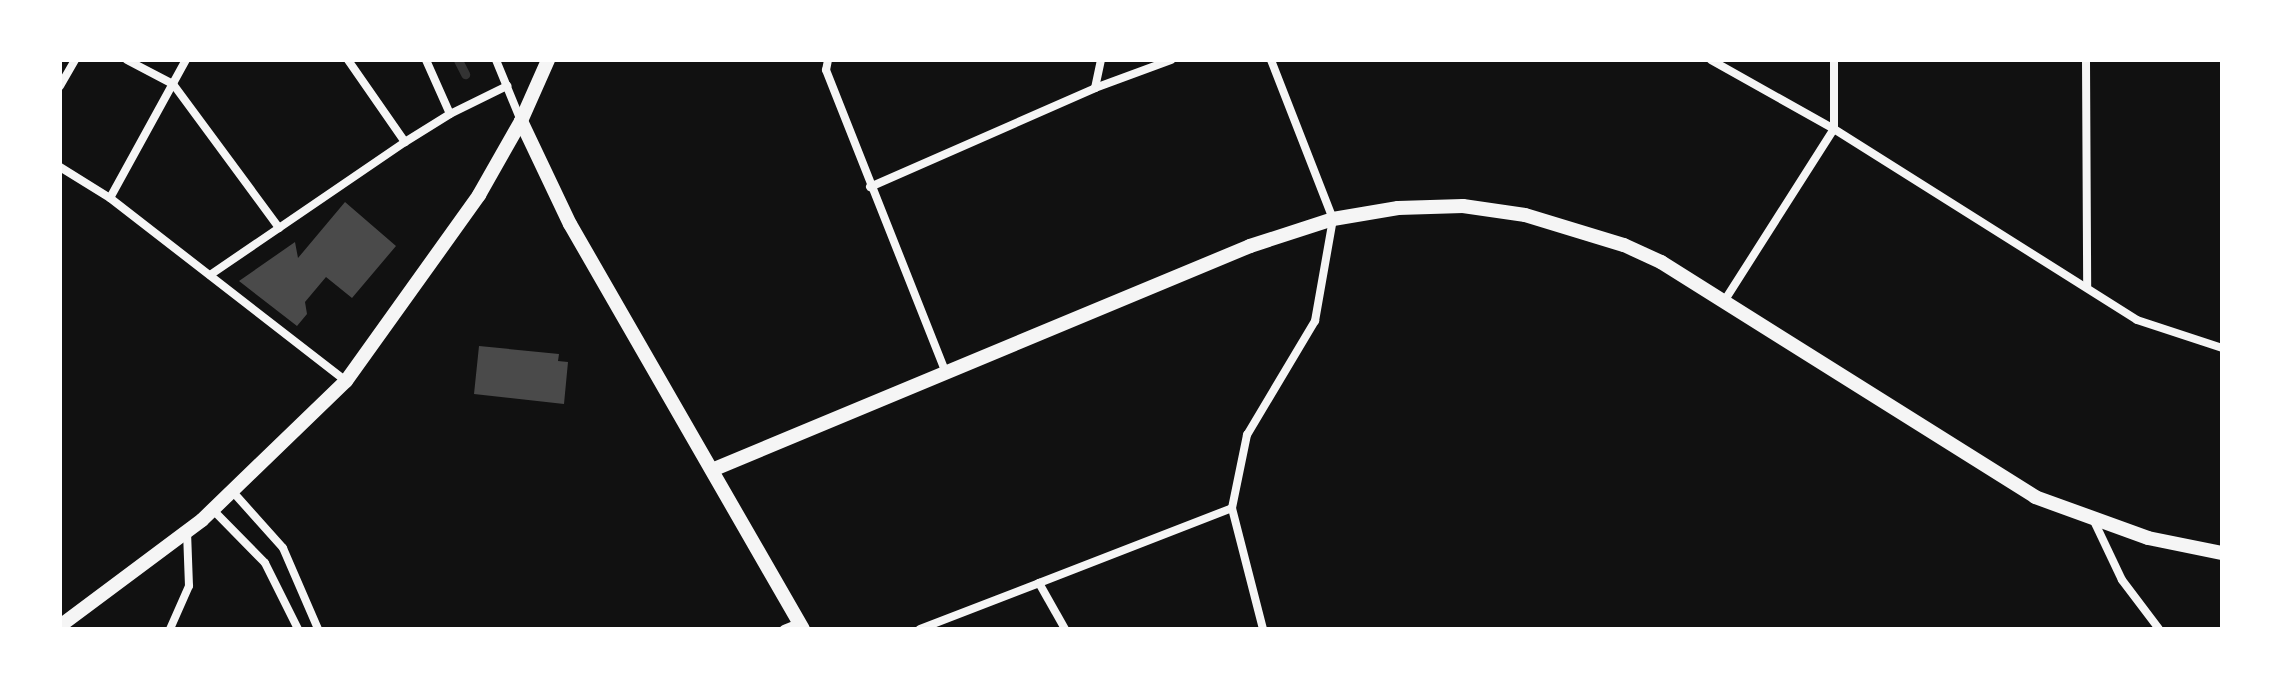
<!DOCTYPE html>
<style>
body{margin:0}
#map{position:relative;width:2282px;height:689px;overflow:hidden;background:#111;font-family:"Roboto Condensed",sans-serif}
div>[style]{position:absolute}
.stream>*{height:9px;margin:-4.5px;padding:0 4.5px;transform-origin:4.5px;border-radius:4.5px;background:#333}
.building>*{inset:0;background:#4a4a4a}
.minor>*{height:8px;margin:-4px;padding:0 4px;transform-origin:4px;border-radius:4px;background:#f5f5f5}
.tertiary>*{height:14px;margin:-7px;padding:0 7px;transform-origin:7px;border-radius:7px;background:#f5f5f5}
span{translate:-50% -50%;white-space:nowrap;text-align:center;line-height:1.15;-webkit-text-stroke:6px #fff;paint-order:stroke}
.frame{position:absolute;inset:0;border:62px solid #fff;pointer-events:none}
</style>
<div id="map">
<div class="stream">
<i style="left:458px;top:60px;width:16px;rotate:63deg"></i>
</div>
<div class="building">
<i style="clip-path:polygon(345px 202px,396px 246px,352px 298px,326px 277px,305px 302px,307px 314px,297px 326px,239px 281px,295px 242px,298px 258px)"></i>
<i style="clip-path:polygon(479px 346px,559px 354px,558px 361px,568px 362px,564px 404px,474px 394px)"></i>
</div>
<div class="minor">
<i style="left:127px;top:60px;width:52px;rotate:27.6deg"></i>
<i style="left:173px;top:84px;width:179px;rotate:53.6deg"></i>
<i style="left:348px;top:60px;width:100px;rotate:55.2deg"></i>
<i style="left:426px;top:60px;width:59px;rotate:66deg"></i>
<i style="left:496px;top:60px;width:66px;rotate:67.7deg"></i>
<i style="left:828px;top:60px;width:10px;rotate:101deg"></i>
<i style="left:826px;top:70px;width:326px;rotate:68.4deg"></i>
<i style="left:1711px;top:60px;width:141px;rotate:29.3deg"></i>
<i style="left:1834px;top:129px;width:358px;rotate:32.2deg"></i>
<i style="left:2137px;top:320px;width:89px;rotate:18.2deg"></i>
<i style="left:2086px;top:60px;width:226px;rotate:89.7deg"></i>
<i style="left:60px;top:86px;width:30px;rotate:-60deg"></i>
<i style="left:1095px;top:88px;width:29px;rotate:-78deg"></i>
<i style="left:60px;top:167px;width:59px;rotate:31.8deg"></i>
<i style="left:110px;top:198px;width:299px;rotate:37.8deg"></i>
<i style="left:870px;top:187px;width:246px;rotate:-23.7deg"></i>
<i style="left:1095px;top:88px;width:81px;rotate:-20.2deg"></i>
<i style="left:110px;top:198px;width:158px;rotate:-61.2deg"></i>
<i style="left:210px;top:275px;width:236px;rotate:-34.3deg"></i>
<i style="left:405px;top:142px;width:53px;rotate:-31.9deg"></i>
<i style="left:450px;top:114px;width:64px;rotate:-26.2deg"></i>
<i style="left:1723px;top:303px;width:206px;rotate:-57.5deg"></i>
<i style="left:1834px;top:129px;width:69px;rotate:-90deg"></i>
<i style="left:233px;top:492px;width:75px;rotate:48.2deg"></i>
<i style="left:283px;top:548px;width:88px;rotate:66.6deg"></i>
<i style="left:213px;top:510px;width:74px;rotate:45.5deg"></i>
<i style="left:265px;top:563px;width:74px;rotate:63.4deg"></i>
<i style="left:2094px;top:521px;width:65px;rotate:64.6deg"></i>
<i style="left:2122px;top:580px;width:61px;rotate:52.9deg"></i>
<i style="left:1039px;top:583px;width:207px;rotate:-21.2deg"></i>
<i style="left:170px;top:629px;width:47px;rotate:-66.2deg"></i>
<i style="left:189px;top:586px;width:54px;rotate:-92.1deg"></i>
<i style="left:784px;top:629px;width:16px;rotate:-22deg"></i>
<i style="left:920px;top:629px;width:128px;rotate:-21.1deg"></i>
<i style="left:1039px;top:583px;width:53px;rotate:60.5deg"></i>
<i style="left:1263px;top:629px;width:125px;rotate:-104.4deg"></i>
<i style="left:1232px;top:508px;width:75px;rotate:-78.4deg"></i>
<i style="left:1247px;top:435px;width:133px;rotate:-59.2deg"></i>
<i style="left:1315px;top:321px;width:104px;rotate:-80deg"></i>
<i style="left:1333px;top:219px;width:171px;rotate:-111.3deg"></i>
</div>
<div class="tertiary">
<i style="left:521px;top:121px;width:114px;rotate:64.6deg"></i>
<i style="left:570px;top:224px;width:467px;rotate:60.1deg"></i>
<i style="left:712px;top:470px;width:583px;rotate:-22.6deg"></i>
<i style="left:1250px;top:246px;width:87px;rotate:-18deg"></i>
<i style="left:1333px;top:219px;width:66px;rotate:-9.6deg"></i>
<i style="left:1398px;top:208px;width:65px;rotate:-1.8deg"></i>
<i style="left:1463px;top:206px;width:63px;rotate:8.3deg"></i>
<i style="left:1525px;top:215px;width:103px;rotate:16.9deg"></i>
<i style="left:1624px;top:245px;width:41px;rotate:24.7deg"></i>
<i style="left:1661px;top:262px;width:442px;rotate:32.1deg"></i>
<i style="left:2035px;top:497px;width:120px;rotate:19.9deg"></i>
<i style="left:2148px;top:538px;width:76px;rotate:11.5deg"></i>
<i style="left:60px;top:626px;width:177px;rotate:-36.7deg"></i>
<i style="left:202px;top:520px;width:200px;rotate:-44deg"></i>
<i style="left:346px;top:381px;width:229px;rotate:-54.4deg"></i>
<i style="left:479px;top:195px;width:85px;rotate:-60.4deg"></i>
<i style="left:521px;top:121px;width:67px;rotate:-66.1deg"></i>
</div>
<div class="frame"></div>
</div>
